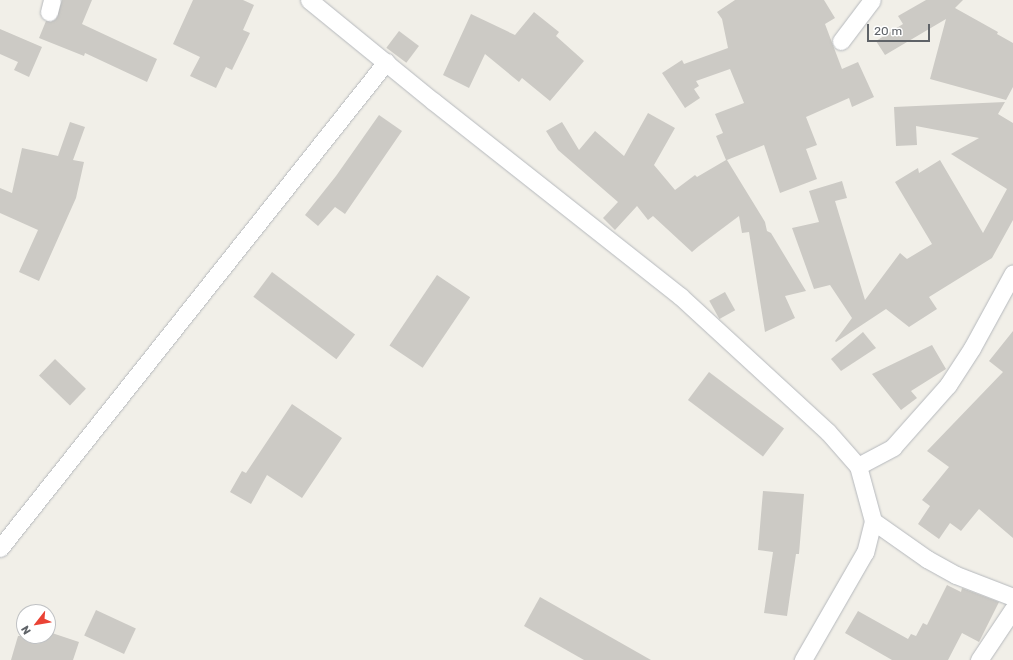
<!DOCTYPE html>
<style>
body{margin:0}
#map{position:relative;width:1013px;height:660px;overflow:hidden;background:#f1efe8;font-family:Rubik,sans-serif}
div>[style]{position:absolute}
.building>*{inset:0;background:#cccac5;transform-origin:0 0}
.roads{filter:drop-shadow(0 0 1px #b5b8bc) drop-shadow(0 0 1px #b5b8bc)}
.minor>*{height:17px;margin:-8.5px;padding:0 8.5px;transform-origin:8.5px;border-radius:8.5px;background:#fff}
span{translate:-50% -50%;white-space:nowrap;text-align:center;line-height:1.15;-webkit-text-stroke:3px #fff;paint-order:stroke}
.north{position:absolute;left:16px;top:604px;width:40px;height:40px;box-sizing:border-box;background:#fff;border:1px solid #bfc1c3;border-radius:50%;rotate:239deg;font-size:11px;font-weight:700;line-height:16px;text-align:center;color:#5f6368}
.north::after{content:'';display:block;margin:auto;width:14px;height:18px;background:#ea4335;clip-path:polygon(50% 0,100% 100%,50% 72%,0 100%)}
.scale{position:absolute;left:867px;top:24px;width:63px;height:18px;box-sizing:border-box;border:2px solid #5f6368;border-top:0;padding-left:5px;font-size:12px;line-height:14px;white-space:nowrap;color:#5f6368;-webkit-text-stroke:3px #fff;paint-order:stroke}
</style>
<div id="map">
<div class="building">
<i style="clip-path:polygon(62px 0,92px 0,82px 24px,157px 59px,147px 82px,85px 53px,84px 56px,39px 38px,46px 21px,51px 22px,56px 19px)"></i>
<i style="clip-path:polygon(193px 0,243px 0,254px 5px,243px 30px,250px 33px,232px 70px,226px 67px,216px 88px,190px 76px,200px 57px,173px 44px)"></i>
<i style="clip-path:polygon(735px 0,824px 0,835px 18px,825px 24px,842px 69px,858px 62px,874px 97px,852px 107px,849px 98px,806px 117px,817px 145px,806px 149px,817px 179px,780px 193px,764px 145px,727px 160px,765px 222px,767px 231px,771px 233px,806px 291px,785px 296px,795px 318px,765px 332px,749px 232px,742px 233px,739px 216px,699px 246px,692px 252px,653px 216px,648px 220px,637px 206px,615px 230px,603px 218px,618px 202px,558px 150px,546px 131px,562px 122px,579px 150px,595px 131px,624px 156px,648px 113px,675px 128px,654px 165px,675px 190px,695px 175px,697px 177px,726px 160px,716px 136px,723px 133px,715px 114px,744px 103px,730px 69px,696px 81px,699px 86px,694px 89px,700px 98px,685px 108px,662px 73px,682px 60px,684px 64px,728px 48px,722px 19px,717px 12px)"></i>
<i style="clip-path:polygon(926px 0,963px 0,955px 8px,998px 32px,997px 34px,1013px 43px,1013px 87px,1006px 100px,930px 79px,946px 19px,885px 55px,876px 41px,903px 24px,898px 16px)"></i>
<i style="clip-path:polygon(534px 12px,559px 32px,556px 36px,584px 61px,550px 101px,522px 78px,519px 82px,485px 54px,469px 88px,443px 75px,471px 14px,515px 35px)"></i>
<i style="clip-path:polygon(0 29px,42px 47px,29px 77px,14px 70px,18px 62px,0 54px)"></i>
<i style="left:399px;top:31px;width:25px;height:21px;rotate:37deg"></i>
<i style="clip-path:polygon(1005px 102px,998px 114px,1013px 123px,1013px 220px,992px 258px,929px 297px,937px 309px,909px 327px,886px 309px,836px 342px,835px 341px,852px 318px,830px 285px,814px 289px,792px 228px,819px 222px,809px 191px,842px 181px,847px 198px,835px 201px,865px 300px,900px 253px,907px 259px,932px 244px,895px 182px,918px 168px,919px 173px,940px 160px,983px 233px,1007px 189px,951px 154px,979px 138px,916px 126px,917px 145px,896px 146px,894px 107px)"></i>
<i style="clip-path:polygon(379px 115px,402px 131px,345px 214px,335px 207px,318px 226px,305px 215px,336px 176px)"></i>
<i style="clip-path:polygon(70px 122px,85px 127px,73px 160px,84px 162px,76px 198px,39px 281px,19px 272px,38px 230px,0 213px,0 188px,12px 193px,22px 148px,58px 156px)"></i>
<i style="left:272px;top:272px;width:104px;height:31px;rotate:37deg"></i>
<i style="left:437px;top:275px;width:40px;height:85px;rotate:34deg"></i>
<i style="left:725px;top:292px;width:21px;height:18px;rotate:61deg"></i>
<i style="clip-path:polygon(1013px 331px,1013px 538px,979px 509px,961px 531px,950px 523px,939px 539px,918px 524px,930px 506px,922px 500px,949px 467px,927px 451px,1003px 372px,989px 361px)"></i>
<i style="clip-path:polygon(863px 332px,876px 348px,841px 371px,831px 359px)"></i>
<i style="clip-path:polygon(932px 345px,946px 369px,911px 391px,917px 398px,901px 410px,872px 374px)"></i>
<i style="left:55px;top:359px;width:43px;height:23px;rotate:44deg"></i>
<i style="left:709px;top:372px;width:94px;height:35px;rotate:37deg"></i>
<i style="clip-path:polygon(292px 404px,342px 438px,302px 498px,267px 475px,251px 504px,230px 492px,242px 471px,246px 473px)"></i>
<i style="clip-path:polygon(763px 491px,804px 494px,799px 554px,796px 554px,787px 616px,764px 613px,773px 552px,758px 550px)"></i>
<i style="clip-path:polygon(947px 585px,961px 592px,962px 588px,999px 602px,979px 642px,962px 633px,948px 660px,892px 660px,845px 633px,858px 611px,908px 639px,911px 634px,916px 636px,923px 623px,927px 625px)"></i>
<i style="clip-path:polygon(540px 597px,651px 660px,584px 660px,524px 626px)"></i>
<i style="left:96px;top:610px;width:44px;height:28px;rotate:25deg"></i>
<i style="clip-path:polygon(52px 633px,79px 642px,73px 660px,11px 660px,18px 636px,51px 636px)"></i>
</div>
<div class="roads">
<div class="minor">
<i style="left:309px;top:0;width:160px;rotate:39.2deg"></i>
<i style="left:433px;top:101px;width:315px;rotate:38.3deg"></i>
<i style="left:680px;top:296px;width:201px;rotate:42.6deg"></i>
<i style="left:828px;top:432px;width:45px;rotate:48.6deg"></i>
<i style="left:858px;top:466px;width:57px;rotate:74.7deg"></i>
<i style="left:873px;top:521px;width:32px;rotate:104deg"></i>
<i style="left:865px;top:552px;width:125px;rotate:119.9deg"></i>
<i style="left:49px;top:12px;width:12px;rotate:-76deg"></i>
<i style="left:841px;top:41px;width:51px;rotate:-52.9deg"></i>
<i style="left:858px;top:466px;width:40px;rotate:-28deg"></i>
<i style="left:893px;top:447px;width:83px;rotate:-48.4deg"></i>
<i style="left:948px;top:385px;width:44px;rotate:-57deg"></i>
<i style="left:972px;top:348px;width:85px;rotate:-61.3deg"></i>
<i style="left:873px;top:521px;width:66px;rotate:35.1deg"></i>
<i style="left:927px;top:559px;width:33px;rotate:29deg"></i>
<i style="left:956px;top:575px;width:61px;rotate:21.1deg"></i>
<i style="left:0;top:548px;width:621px;rotate:-51.54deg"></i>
<i style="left:979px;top:660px;width:61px;rotate:-56.3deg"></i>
</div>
</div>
<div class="north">N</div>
<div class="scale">20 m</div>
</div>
